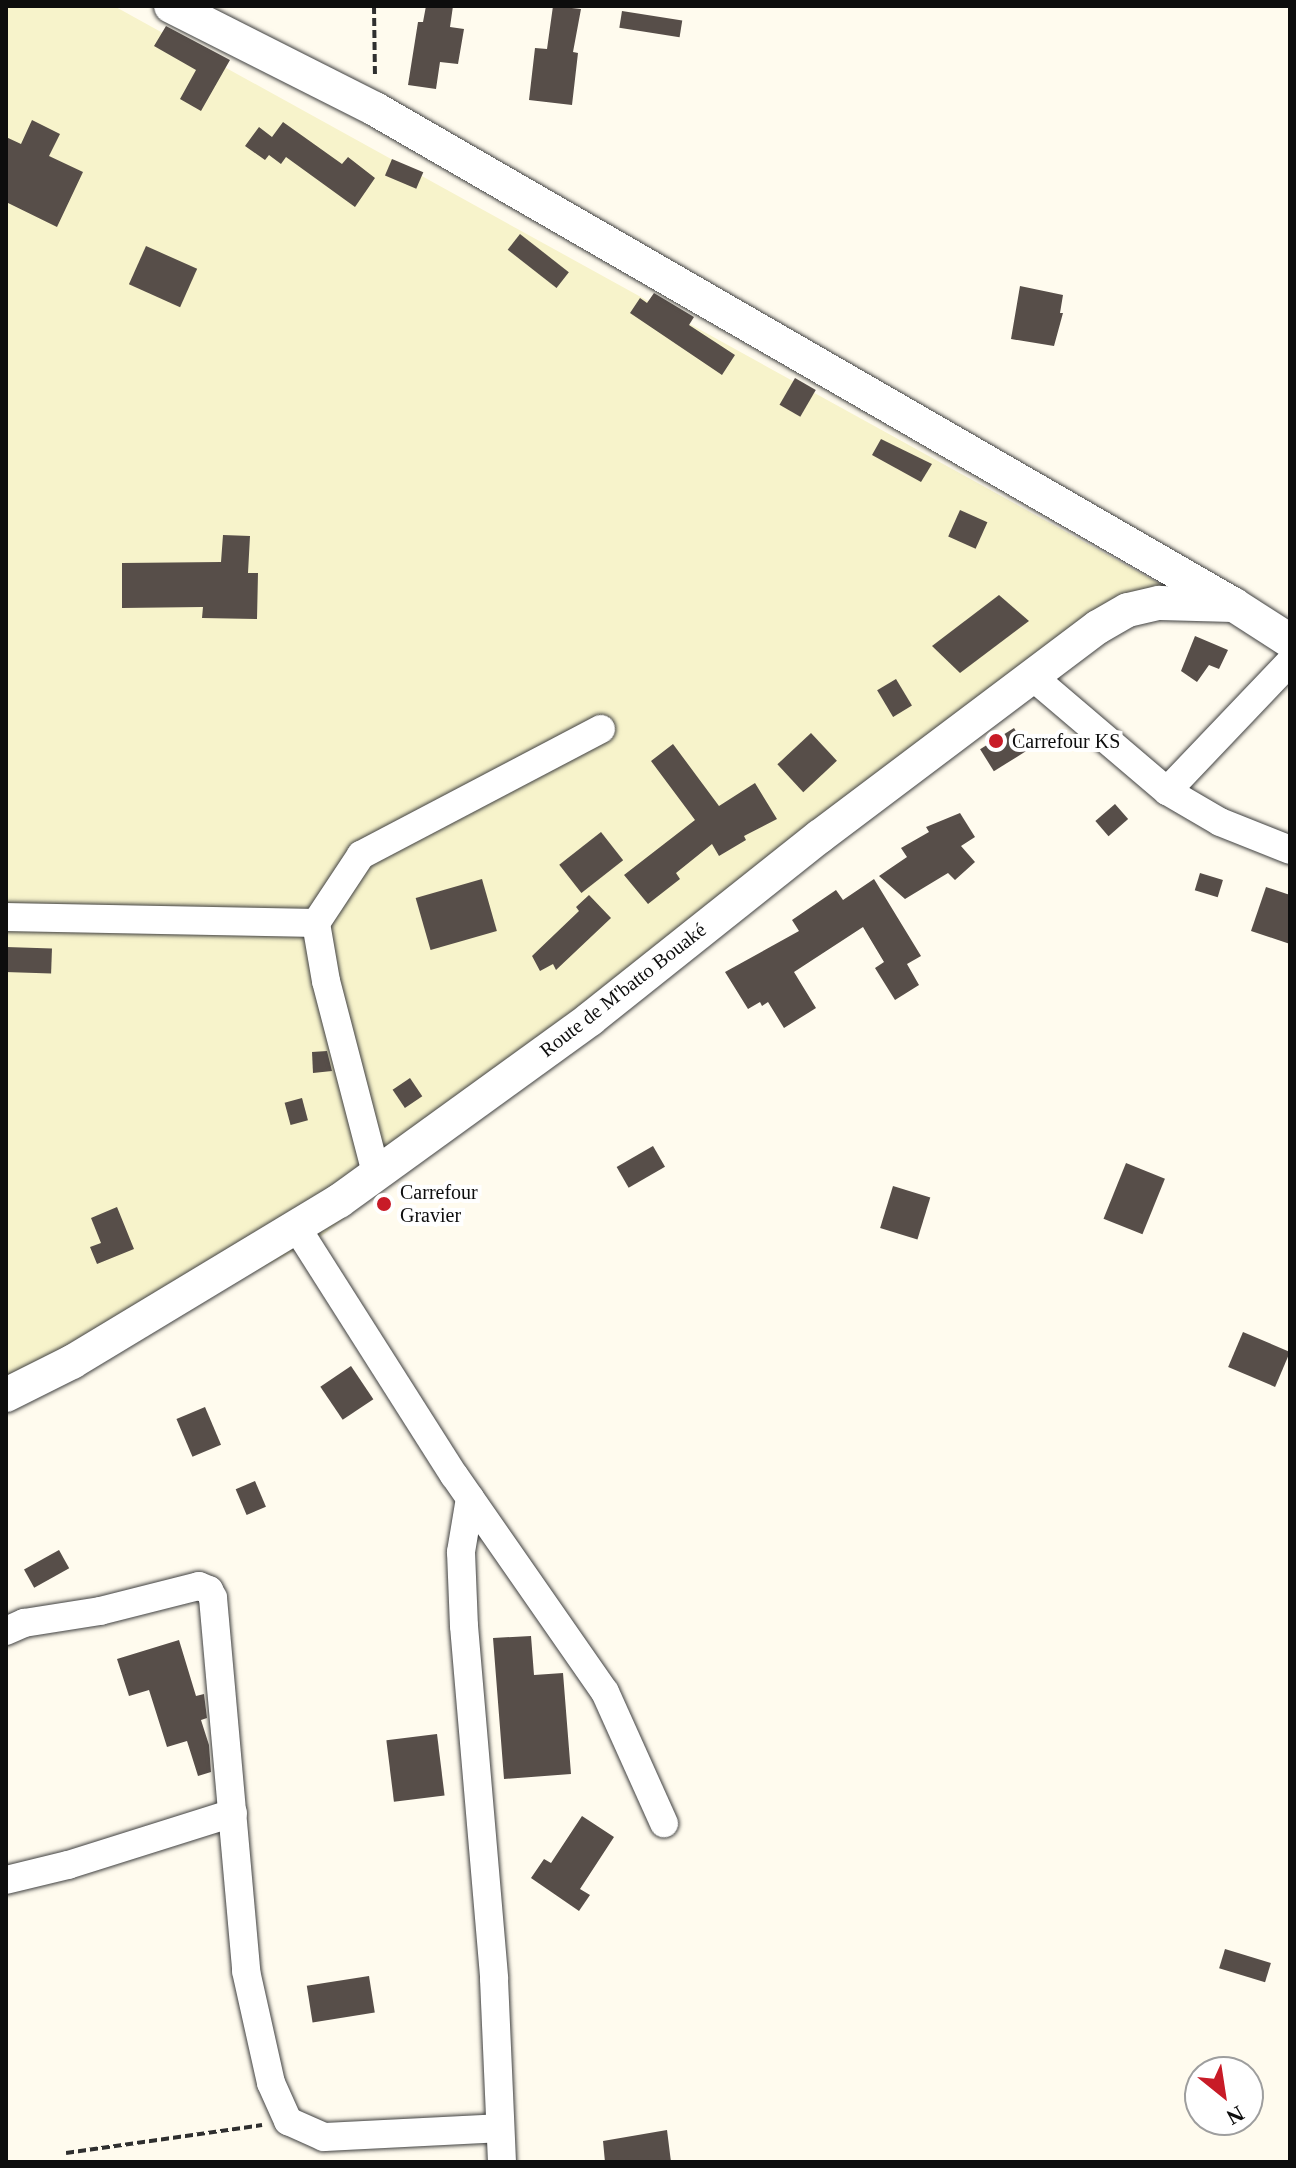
<!DOCTYPE html>
<meta charset="utf-8">
<style>
body{margin:0}
#map{position:relative;width:1296px;height:2168px;overflow:hidden;background:#fffbee;font-family:"Times New Roman",serif}
div>[style]{position:absolute}
.farmland>*{inset:0;background:#f7f3cb}
.building>*{inset:0;background:#574e49;transform-origin:0 0}
.path>*{height:4px;margin-top:-2px;transform-origin:0;background:repeating-linear-gradient(90deg,#2f2f2f 0 8px,transparent 0 12px)}
.roads{filter:drop-shadow(0 0 2px #404040) drop-shadow(0 0 2px #404040)}
.minor>*{height:28px;margin:-14px;padding:0 14px;transform-origin:14px;border-radius:14px;background:#fff}
.tertiary>*{height:34px;margin:-17px;padding:0 17px;transform-origin:17px;border-radius:17px;background:#fff}
.dots>*{width:22px;height:22px;translate:-50% -50%;box-sizing:border-box;border:4px solid #fff;border-radius:50%}
span{translate:-50% -50%;white-space:nowrap;text-align:center;line-height:1.15;-webkit-text-stroke:8px #fff;paint-order:stroke}
.poi-label{font-size:20px;color:#0d0d0d}
.left{translate:0 -50%;text-align:left}
.street-label{font-size:20px;color:#0d0d0d}
.frame{position:absolute;inset:0;border:8px solid #0d0d0d;pointer-events:none}
.north{position:absolute;left:1184px;top:2056px;width:80px;height:80px;box-sizing:border-box;background:#fff;border:2px solid #9e9e9e;border-radius:50%;rotate:150deg;font-size:22px;font-weight:700;line-height:32px;text-align:center;color:#0d0d0d}
.north::after{content:'';display:block;margin:auto;width:28px;height:36px;background:#c81b27;clip-path:polygon(50% 0,100% 100%,50% 72%,0 100%)}
</style>
<div id="map">
<div class="farmland">
<i style="clip-path:polygon(6px 6px,114px 6px,1164px 586px,319px 1238px,6px 1402px)"></i>
</div>
<div class="building">
<i style="clip-path:polygon(426px 6px,453px 6px,450px 27px,464px 29px,458px 64px,440px 62px,436px 89px,408px 85px,418px 22px,423px 22px)"></i>
<i style="clip-path:polygon(553px 6px,581px 9px,573px 52px,578px 53px,572px 105px,529px 100px,535px 48px,547px 49px)"></i>
<i style="left:622px;top:11px;width:61px;height:17px;rotate:9deg"></i>
<i style="clip-path:polygon(166px 26px,230px 60px,201px 111px,180px 99px,196px 70px,154px 46px)"></i>
<i style="clip-path:polygon(32px 120px,60px 134px,49px 156px,83px 172px,57px 227px,6px 202px,6px 137px,21px 144px)"></i>
<i style="clip-path:polygon(283px 122px,342px 164px,348px 157px,375px 178px,355px 207px,286px 157px,281px 164px,269px 155px,265px 160px,245px 146px,259px 127px,272px 137px)"></i>
<i style="left:392px;top:159px;width:34px;height:18px;rotate:23deg"></i>
<i style="left:520px;top:234px;width:62px;height:20px;rotate:38deg"></i>
<i style="left:146px;top:246px;width:56px;height:42px;rotate:24deg"></i>
<i style="clip-path:polygon(1020px 286px,1063px 295px,1060px 313px,1063px 313px,1054px 346px,1011px 339px)"></i>
<i style="clip-path:polygon(654px 293px,694px 317px,689px 325px,735px 355px,722px 375px,630px 313px,640px 298px,647px 303px)"></i>
<i style="left:795px;top:378px;width:24px;height:31px;rotate:30deg"></i>
<i style="clip-path:polygon(881px 439px,932px 464px,921px 482px,872px 455px)"></i>
<i style="left:960px;top:510px;width:30px;height:29px;rotate:24deg"></i>
<i style="clip-path:polygon(223px 535px,250px 536px,248px 573px,258px 573px,257px 619px,202px 618px,203px 607px,122px 608px,122px 563px,221px 562px)"></i>
<i style="clip-path:polygon(999px 595px,1029px 621px,960px 673px,932px 646px)"></i>
<i style="clip-path:polygon(1195px 636px,1228px 650px,1219px 669px,1209px 665px,1197px 682px,1181px 671px)"></i>
<i style="left:896px;top:679px;width:31px;height:22px;rotate:59deg"></i>
<i style="left:1014px;top:728px;width:26px;height:40px;rotate:58deg"></i>
<i style="left:811px;top:733px;width:38px;height:46px;rotate:47deg"></i>
<i style="clip-path:polygon(673px 744px,719px 806px,755px 783px,777px 819px,744px 836px,746px 840px,719px 856px,712px 844px,676px 873px,680px 879px,648px 904px,624px 875px,695px 820px,651px 761px)"></i>
<i style="left:1115px;top:804px;width:20px;height:26px;rotate:49deg"></i>
<i style="clip-path:polygon(960px 813px,975px 837px,961px 846px,975px 862px,955px 880px,948px 873px,905px 899px,879px 876px,907px 857px,901px 848px,929px 832px,926px 827px)"></i>
<i style="left:601px;top:832px;width:36px;height:53px;rotate:52deg"></i>
<i style="left:1200px;top:873px;width:24px;height:18px;rotate:17deg"></i>
<i style="left:482px;top:879px;width:54px;height:69px;rotate:74deg"></i>
<i style="clip-path:polygon(874px 879px,921px 956px,907px 964px,919px 985px,895px 1000px,875px 968px,884px 962px,863px 927px,794px 972px,816px 1008px,784px 1028px,768px 1002px,762px 1006px,760px 1002px,748px 1009px,725px 972px,799px 931px,792px 920px,836px 890px,843px 900px)"></i>
<i style="clip-path:polygon(1266px 887px,1290px 895px,1290px 944px,1251px 931px)"></i>
<i style="clip-path:polygon(589px 895px,611px 918px,556px 970px,553px 964px,540px 971px,532px 956px,579px 911px,576px 907px)"></i>
<i style="left:6px;top:947px;width:46px;height:25px;rotate:2deg"></i>
<i style="clip-path:polygon(327px 1051px,332px 1071px,313px 1073px,312px 1052px)"></i>
<i style="left:410px;top:1078px;width:22px;height:21px;rotate:56deg"></i>
<i style="left:302px;top:1098px;width:23px;height:18px;rotate:75deg"></i>
<i style="left:653px;top:1146px;width:24px;height:42px;rotate:60deg"></i>
<i style="left:1126px;top:1163px;width:42px;height:60px;rotate:22deg"></i>
<i style="left:893px;top:1186px;width:39px;height:44px;rotate:17deg"></i>
<i style="clip-path:polygon(117px 1207px,134px 1249px,97px 1264px,90px 1247px,101px 1243px,91px 1218px)"></i>
<i style="left:1243px;top:1332px;width:51px;height:38px;rotate:23deg"></i>
<i style="left:351px;top:1366px;width:40px;height:37px;rotate:56deg"></i>
<i style="left:205px;top:1407px;width:41px;height:31px;rotate:67deg"></i>
<i style="left:255px;top:1481px;width:28px;height:21px;rotate:67deg"></i>
<i style="left:59px;top:1550px;width:21px;height:40px;rotate:61deg"></i>
<i style="clip-path:polygon(531px 1636px,534px 1675px,563px 1673px,571px 1774px,504px 1779px,493px 1638px)"></i>
<i style="clip-path:polygon(179px 1640px,196px 1696px,204px 1694px,207px 1718px,201px 1720px,209px 1745px,211px 1772px,198px 1776px,187px 1741px,167px 1747px,149px 1690px,129px 1696px,117px 1659px)"></i>
<i style="left:437px;top:1734px;width:62px;height:51px;rotate:83deg"></i>
<i style="clip-path:polygon(582px 1816px,614px 1837px,580px 1889px,590px 1895px,579px 1911px,531px 1878px,544px 1859px,551px 1863px)"></i>
<i style="left:1225px;top:1949px;width:48px;height:20px;rotate:17deg"></i>
<i style="left:369px;top:1976px;width:37px;height:63px;rotate:81deg"></i>
<i style="clip-path:polygon(667px 2130px,671px 2162px,605px 2162px,603px 2141px)"></i>
</div>
<div class="path">
<i style="left:374px;top:6px;width:70px;rotate:89.2deg"></i>
<i style="left:66px;top:2153px;width:198px;rotate:-8.1deg"></i>
</div>
<div class="roads">
<div class="minor">
<i style="left:1033px;top:677px;width:176px;rotate:40.4deg"></i>
<i style="left:1167px;top:791px;width:61px;rotate:30.3deg"></i>
<i style="left:1220px;top:822px;width:75px;rotate:21.8deg"></i>
<i style="left:1167px;top:791px;width:178px;rotate:-46.4deg"></i>
<i style="left:6px;top:917px;width:310px;rotate:1.1deg"></i>
<i style="left:376px;top:1173px;width:198px;rotate:-104.6deg"></i>
<i style="left:326px;top:981px;width:59px;rotate:-99.8deg"></i>
<i style="left:316px;top:923px;width:82px;rotate:-56.5deg"></i>
<i style="left:361px;top:855px;width:271px;rotate:-27.7deg"></i>
<i style="left:297px;top:1228px;width:293px;rotate:57.6deg"></i>
<i style="left:454px;top:1475px;width:264px;rotate:55.2deg"></i>
<i style="left:605px;top:1692px;width:144px;rotate:65.8deg"></i>
<i style="left:470px;top:1498px;width:55px;rotate:99.5deg"></i>
<i style="left:461px;top:1552px;width:74px;rotate:87.7deg"></i>
<i style="left:464px;top:1626px;width:354px;rotate:85.1deg"></i>
<i style="left:494px;top:1979px;width:183px;rotate:87.5deg"></i>
<i style="left:6px;top:1631px;width:20px;rotate:-24deg"></i>
<i style="left:24px;top:1623px;width:77px;rotate:-9deg"></i>
<i style="left:100px;top:1611px;width:102px;rotate:-14.2deg"></i>
<i style="left:199px;top:1586px;width:11px;rotate:22deg"></i>
<i style="left:209px;top:1590px;width:9px;rotate:63deg"></i>
<i style="left:213px;top:1598px;width:374px;rotate:84.9deg"></i>
<i style="left:246px;top:1971px;width:115px;rotate:77.4deg"></i>
<i style="left:271px;top:2083px;width:42px;rotate:65.9deg"></i>
<i style="left:288px;top:2121px;width:39px;rotate:24deg"></i>
<i style="left:324px;top:2137px;width:175px;rotate:-2.9deg"></i>
<i style="left:6px;top:1880px;width:64px;rotate:-13.6deg"></i>
<i style="left:68px;top:1865px;width:173px;rotate:-17.5deg"></i>
</div>
<div class="tertiary">
<i style="left:171px;top:6px;width:229px;rotate:26.8deg"></i>
<i style="left:375px;top:109px;width:992px;rotate:30deg"></i>
<i style="left:1234px;top:605px;width:67px;rotate:32.7deg"></i>
<i style="left:6px;top:1395px;width:74px;rotate:-26.6deg"></i>
<i style="left:72px;top:1362px;width:312px;rotate:-31.1deg"></i>
<i style="left:339px;top:1201px;width:310px;rotate:-35.9deg"></i>
<i style="left:590px;top:1019px;width:293px;rotate:-38.5deg"></i>
<i style="left:819px;top:837px;width:349px;rotate:-37deg"></i>
<i style="left:1098px;top:627px;width:34px;rotate:-30deg"></i>
<i style="left:1128px;top:610px;width:32px;rotate:-13deg"></i>
<i style="left:1159px;top:603px;width:75px;rotate:1.5deg"></i>
</div>
</div>
<div class="dots">
<i style="left:996px;top:741px;background:#c81b27"></i>
<i style="left:384px;top:1204px;background:#c81b27"></i>
</div>
<div class="poi-label">
<span class="left" style="left:1012px;top:741px">Carrefour KS</span>
<span class="left" style="left:400px;top:1204px">Carrefour<br>Gravier</span>
</div>
<div class="street-label">
<span style="left:623px;top:990px;rotate:-38deg">Route de M'batto Bouaké</span>
</div>
<div class="frame"></div>
<div class="north">N</div>
</div>
